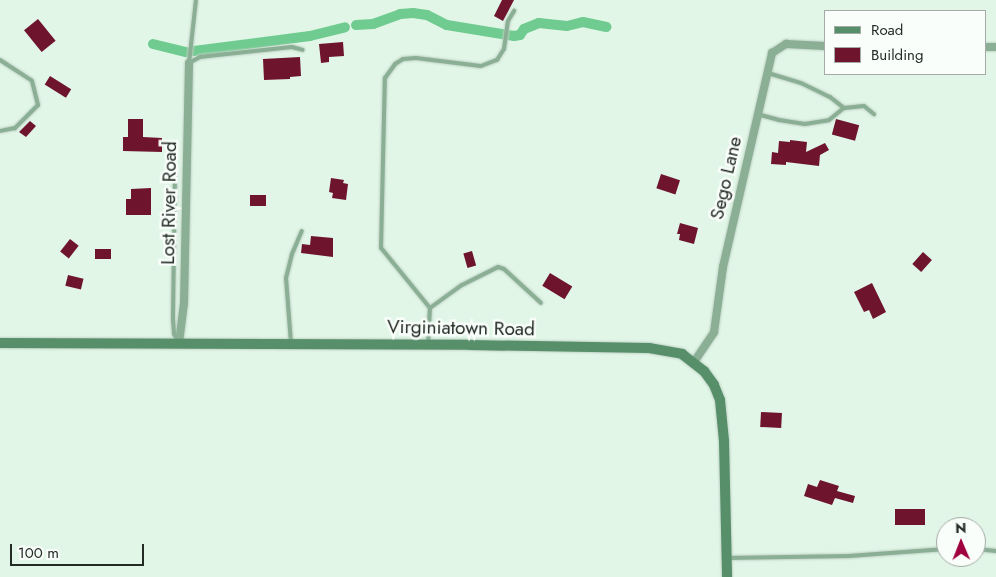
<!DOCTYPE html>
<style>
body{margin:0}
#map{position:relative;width:996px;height:577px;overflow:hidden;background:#e1f6e7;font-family:Jost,sans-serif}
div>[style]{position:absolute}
.canal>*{height:10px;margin:-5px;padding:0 5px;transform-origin:5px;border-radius:5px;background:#70cb90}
.building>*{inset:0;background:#6e152d;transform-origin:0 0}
.roads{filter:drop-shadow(0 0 1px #bfd1c4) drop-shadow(0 0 1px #bfd1c4)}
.lane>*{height:4px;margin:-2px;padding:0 2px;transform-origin:2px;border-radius:2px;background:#8aaf95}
.street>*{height:8px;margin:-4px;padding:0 4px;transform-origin:4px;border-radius:4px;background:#8aaf95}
.secondary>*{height:10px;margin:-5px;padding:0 5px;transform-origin:5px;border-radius:5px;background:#568f69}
span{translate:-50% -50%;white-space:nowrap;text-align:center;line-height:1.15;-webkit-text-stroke:5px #fafefb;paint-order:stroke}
.street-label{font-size:19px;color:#232b25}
.legend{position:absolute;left:824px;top:10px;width:162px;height:65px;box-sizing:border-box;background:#fafefb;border:1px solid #a4aaa5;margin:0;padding:6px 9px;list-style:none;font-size:15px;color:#232b25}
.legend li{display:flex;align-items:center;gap:10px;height:25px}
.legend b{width:25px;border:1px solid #a4aaa5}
.north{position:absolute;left:936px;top:517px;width:50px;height:50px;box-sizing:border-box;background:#fafefb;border:1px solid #a4aaa5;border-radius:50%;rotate:359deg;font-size:14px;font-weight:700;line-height:20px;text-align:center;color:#232b25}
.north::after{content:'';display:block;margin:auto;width:18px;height:22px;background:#a0003d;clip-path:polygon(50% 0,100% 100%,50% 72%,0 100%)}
.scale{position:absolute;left:10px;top:544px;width:134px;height:22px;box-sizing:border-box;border:2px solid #232b25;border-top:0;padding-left:6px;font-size:15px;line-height:18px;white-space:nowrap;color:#232b25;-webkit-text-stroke:4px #fafefb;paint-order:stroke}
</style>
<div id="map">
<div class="canal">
<i style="left:356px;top:25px;width:17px;rotate:-3deg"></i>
<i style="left:373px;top:24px;width:29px;rotate:-20deg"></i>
<i style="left:400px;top:14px;width:13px;rotate:-4deg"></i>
<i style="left:413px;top:13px;width:14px;rotate:8deg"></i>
<i style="left:427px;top:15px;width:22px;rotate:27deg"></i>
<i style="left:447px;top:25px;width:68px;rotate:9.3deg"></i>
<i style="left:514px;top:36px;width:6px;rotate:-9deg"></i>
<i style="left:520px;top:35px;width:7px;rotate:-56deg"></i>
<i style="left:524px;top:29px;width:16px;rotate:-22deg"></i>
<i style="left:539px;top:23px;width:28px;rotate:6deg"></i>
<i style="left:567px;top:26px;width:16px;rotate:-14deg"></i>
<i style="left:583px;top:22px;width:24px;rotate:12deg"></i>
<i style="left:153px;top:44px;width:34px;rotate:14deg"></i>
<i style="left:194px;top:51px;width:117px;rotate:-7.4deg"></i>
<i style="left:310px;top:36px;width:36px;rotate:-14deg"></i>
</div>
<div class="building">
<i style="clip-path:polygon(502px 0,514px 0,503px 21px,494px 16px)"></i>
<i style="left:38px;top:19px;width:28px;height:18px;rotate:51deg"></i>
<i style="clip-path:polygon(343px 42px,344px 56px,329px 57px,329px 62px,321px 63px,319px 44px)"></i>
<i style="clip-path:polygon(300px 57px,301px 76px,290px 77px,290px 79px,264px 80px,263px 59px)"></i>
<i style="left:50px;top:76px;width:25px;height:10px;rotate:32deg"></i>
<i style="clip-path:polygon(128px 119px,143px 119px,143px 137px,162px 138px,162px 152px,123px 151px,123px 137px,128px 137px)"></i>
<i style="left:836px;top:119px;width:24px;height:16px;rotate:15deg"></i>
<i style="clip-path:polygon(30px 121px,36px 126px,26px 137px,19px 132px)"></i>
<i style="clip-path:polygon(790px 140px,807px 142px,806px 152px,825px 143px,829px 150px,820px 155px,819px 166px,786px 162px,786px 165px,771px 164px,772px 152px,778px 153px,779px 141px,790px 142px)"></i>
<i style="left:661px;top:174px;width:20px;height:15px;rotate:18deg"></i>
<i style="clip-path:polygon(331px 178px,344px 180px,343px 183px,348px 184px,346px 200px,332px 198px,333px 193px,329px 192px)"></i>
<i style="clip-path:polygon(151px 188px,151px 215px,126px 215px,126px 199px,131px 199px,131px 189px)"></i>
<i style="left:266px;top:195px;width:11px;height:16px;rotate:90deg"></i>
<i style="clip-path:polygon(680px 223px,698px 228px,694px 244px,679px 240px,680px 234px,677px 234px)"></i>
<i style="clip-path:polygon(311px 236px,333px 238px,333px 257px,301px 253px,302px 244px,310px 245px)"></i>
<i style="left:70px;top:239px;width:11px;height:16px;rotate:38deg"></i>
<i style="left:111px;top:249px;width:10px;height:16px;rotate:90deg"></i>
<i style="left:472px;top:251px;width:15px;height:9px;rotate:74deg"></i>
<i style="left:923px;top:252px;width:12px;height:16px;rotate:42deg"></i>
<i style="left:550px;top:273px;width:26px;height:15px;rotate:31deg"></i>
<i style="left:68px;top:275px;width:16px;height:11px;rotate:14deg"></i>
<i style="clip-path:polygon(872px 283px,886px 312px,873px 319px,869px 310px,864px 312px,854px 292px)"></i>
<i style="left:761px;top:412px;width:21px;height:15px;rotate:3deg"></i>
<i style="clip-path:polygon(820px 480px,839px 486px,837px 491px,855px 496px,853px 503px,835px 498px,832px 505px,804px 496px,808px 484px,817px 487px)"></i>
<i style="left:895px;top:509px;width:30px;height:16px"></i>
</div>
<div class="roads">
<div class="lane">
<i style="left:0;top:60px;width:38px;rotate:33deg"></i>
<i style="left:32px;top:81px;width:25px;rotate:76deg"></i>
<i style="left:38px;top:105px;width:33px;rotate:135deg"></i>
<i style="left:15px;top:128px;width:15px;rotate:169deg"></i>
<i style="left:189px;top:63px;width:13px;rotate:-29deg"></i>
<i style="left:200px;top:57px;width:8px;rotate:-7deg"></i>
<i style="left:208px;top:56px;width:84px;rotate:-6.1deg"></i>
<i style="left:292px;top:47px;width:11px;rotate:15deg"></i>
<i style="left:189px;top:63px;width:63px;rotate:-83.7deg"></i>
<i style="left:768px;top:73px;width:34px;rotate:17deg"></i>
<i style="left:801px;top:83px;width:32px;rotate:26deg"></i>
<i style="left:830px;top:97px;width:18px;rotate:38deg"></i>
<i style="left:844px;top:108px;width:20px;rotate:-6deg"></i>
<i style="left:864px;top:106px;width:13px;rotate:39deg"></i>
<i style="left:757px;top:114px;width:23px;rotate:15deg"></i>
<i style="left:779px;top:120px;width:26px;rotate:9deg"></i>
<i style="left:805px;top:124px;width:24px;rotate:-9deg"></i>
<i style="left:829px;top:120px;width:19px;rotate:-39deg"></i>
<i style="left:175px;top:173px;width:146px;rotate:90.8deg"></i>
<i style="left:173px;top:319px;width:15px;rotate:86deg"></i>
<i style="left:174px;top:334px;width:8px;rotate:60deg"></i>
<i style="left:430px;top:308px;width:39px;rotate:-36deg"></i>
<i style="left:462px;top:285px;width:40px;rotate:-26.6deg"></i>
<i style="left:498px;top:267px;width:6px;rotate:18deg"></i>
<i style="left:504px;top:269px;width:50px;rotate:42.6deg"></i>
<i style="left:291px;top:343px;width:65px;rotate:-94.4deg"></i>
<i style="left:286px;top:278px;width:25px;rotate:-76deg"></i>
<i style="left:292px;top:254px;width:25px;rotate:-67deg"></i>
<i style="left:428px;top:345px;width:37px;rotate:-87deg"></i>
<i style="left:430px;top:308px;width:77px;rotate:-129.2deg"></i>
<i style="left:381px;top:248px;width:170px;rotate:-88.7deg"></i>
<i style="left:385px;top:78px;width:17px;rotate:-54deg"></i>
<i style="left:395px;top:64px;width:9px;rotate:-32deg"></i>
<i style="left:403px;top:59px;width:13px;rotate:-4deg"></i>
<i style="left:416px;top:58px;width:65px;rotate:7deg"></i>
<i style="left:481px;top:66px;width:17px;rotate:-21deg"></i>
<i style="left:497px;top:60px;width:13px;rotate:-58deg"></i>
<i style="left:504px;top:49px;width:28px;rotate:-82deg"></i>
<i style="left:508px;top:21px;width:12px;rotate:-59deg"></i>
<i style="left:976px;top:549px;width:20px;rotate:6deg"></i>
<i style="left:727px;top:558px;width:122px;rotate:-0.9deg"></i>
<i style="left:849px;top:556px;width:97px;rotate:-4.1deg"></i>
</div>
<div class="street">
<i style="left:985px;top:47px;width:11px"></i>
<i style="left:179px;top:343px;width:40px;rotate:-82.9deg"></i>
<i style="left:184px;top:303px;width:240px;rotate:-88.8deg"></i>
<i style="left:694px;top:362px;width:36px;rotate:-56deg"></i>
<i style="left:714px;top:332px;width:66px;rotate:-82.1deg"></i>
<i style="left:723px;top:267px;width:220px;rotate:-77.1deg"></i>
<i style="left:772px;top:53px;width:17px;rotate:-33deg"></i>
<i style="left:786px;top:44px;width:39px;rotate:3deg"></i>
</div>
<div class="secondary">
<i style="left:0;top:343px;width:470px;rotate:0.2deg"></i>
<i style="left:470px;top:345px;width:179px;rotate:1deg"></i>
<i style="left:649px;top:348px;width:34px;rotate:10deg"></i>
<i style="left:682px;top:354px;width:28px;rotate:38deg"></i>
<i style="left:704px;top:371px;width:17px;rotate:54deg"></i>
<i style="left:714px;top:385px;width:16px;rotate:68deg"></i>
<i style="left:720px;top:400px;width:41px;rotate:84.4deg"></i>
<i style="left:724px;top:441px;width:136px;rotate:88.7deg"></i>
</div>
</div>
<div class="street-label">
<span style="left:726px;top:178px;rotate:-77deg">Sego Lane</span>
<span style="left:169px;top:203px;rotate:-89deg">Lost River Road</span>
<span style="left:461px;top:328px;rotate:1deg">Virginiatown Road</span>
</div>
<ul class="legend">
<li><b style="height:6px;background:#568f69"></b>Road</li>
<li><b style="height:14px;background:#6e152d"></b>Building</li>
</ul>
<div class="north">N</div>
<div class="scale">100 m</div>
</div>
